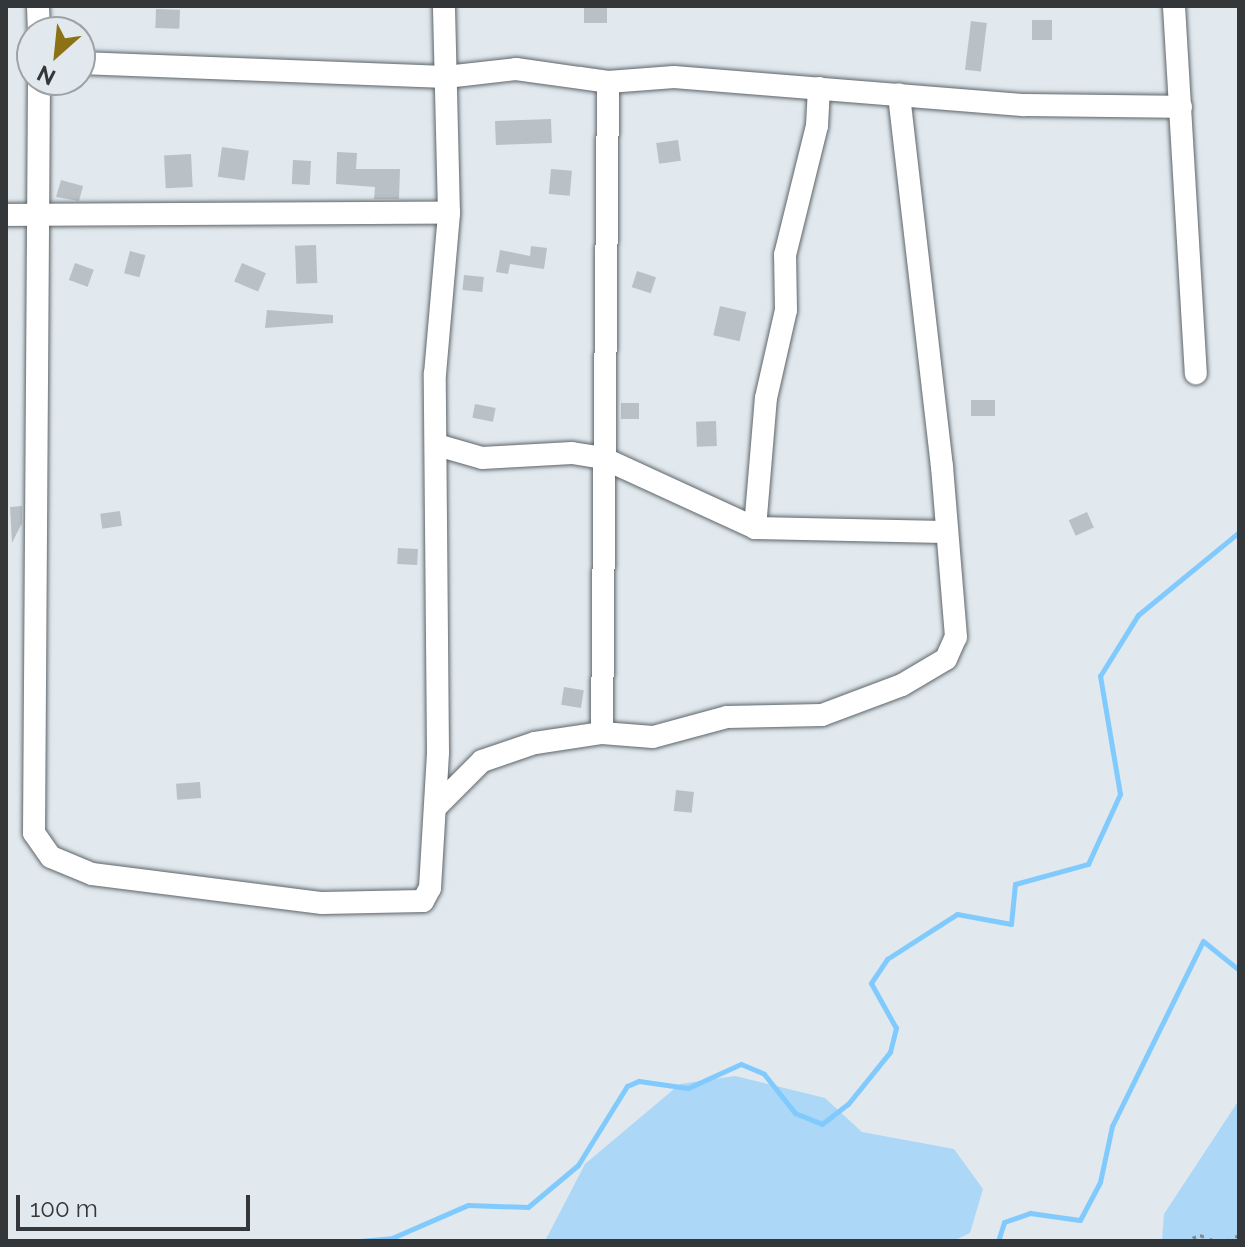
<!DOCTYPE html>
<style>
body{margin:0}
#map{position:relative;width:1245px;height:1247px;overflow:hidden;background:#e1e9ee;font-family:Raleway,sans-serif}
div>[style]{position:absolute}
.green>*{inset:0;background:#acd7f7}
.stream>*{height:5px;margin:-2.5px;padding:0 2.5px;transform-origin:2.5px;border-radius:2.5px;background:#81cafe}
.building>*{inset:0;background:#bac1c6;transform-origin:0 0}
.path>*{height:3px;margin-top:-1.5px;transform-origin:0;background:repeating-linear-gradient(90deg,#858a8d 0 4px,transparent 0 10px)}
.roads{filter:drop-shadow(0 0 2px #5e656a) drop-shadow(0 0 2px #5e656a)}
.minor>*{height:22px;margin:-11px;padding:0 11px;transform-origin:11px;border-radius:11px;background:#fff}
span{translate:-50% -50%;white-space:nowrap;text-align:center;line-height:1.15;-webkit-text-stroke:6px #e1e9ee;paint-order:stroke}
.frame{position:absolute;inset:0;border:8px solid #343739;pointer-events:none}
.north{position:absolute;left:16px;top:16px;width:80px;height:80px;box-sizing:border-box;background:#e1e9ee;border:2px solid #9ca2a6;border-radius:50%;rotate:207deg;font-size:22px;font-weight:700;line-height:32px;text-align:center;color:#343739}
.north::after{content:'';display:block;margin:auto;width:28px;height:36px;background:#8d7115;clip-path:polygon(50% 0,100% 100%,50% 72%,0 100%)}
.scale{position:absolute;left:16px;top:1195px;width:234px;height:36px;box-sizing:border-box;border:4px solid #343739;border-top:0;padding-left:10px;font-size:24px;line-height:28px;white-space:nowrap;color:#343739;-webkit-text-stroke:6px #e1e9ee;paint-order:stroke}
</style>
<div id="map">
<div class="green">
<i style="clip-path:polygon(735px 1076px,825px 1098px,862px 1132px,954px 1149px,983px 1189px,970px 1233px,953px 1241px,545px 1241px,585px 1164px,680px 1084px)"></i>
<i style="clip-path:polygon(1239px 1100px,1239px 1241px,1162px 1241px,1164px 1214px)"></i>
</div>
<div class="stream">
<i style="left:360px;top:1241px;width:32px;rotate:-5deg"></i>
<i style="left:392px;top:1238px;width:83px;rotate:-23.5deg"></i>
<i style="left:468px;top:1205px;width:60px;rotate:1.9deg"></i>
<i style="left:528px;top:1207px;width:65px;rotate:-40deg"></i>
<i style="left:578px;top:1165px;width:93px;rotate:-58.2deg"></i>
<i style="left:627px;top:1086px;width:13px;rotate:-23deg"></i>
<i style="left:639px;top:1081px;width:49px;rotate:8.1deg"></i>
<i style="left:688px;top:1088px;width:58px;rotate:-24.4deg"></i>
<i style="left:741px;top:1064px;width:25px;rotate:23deg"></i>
<i style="left:764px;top:1074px;width:50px;rotate:51.5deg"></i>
<i style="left:795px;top:1113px;width:29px;rotate:22deg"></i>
<i style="left:822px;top:1124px;width:33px;rotate:-38deg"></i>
<i style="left:848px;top:1104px;width:67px;rotate:-51.1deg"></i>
<i style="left:890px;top:1052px;width:25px;rotate:-76deg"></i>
<i style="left:896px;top:1028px;width:51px;rotate:-119.1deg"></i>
<i style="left:871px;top:983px;width:29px;rotate:-56deg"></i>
<i style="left:887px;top:959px;width:83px;rotate:-32.7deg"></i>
<i style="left:957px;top:914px;width:55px;rotate:10.5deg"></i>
<i style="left:1011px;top:924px;width:40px;rotate:-84.3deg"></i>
<i style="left:1015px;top:884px;width:76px;rotate:-15.3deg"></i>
<i style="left:1088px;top:864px;width:77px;rotate:-65.4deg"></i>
<i style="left:1120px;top:794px;width:120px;rotate:-99.6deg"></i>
<i style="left:1100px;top:676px;width:72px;rotate:-58.1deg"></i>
<i style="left:1138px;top:615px;width:131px;rotate:-39.4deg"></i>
<i style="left:998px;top:1241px;width:20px;rotate:-72deg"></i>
<i style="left:1004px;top:1222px;width:28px;rotate:-19deg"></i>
<i style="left:1030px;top:1213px;width:50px;rotate:8deg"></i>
<i style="left:1080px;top:1220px;width:43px;rotate:-62.2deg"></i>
<i style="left:1100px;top:1182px;width:57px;rotate:-77.9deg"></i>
<i style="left:1112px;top:1126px;width:206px;rotate:-63.8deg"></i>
<i style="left:1203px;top:941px;width:46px;rotate:38.9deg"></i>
</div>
<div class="building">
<i style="left:584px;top:6px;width:23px;height:17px"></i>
<i style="left:156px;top:9px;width:24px;height:19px;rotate:2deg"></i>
<i style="left:1032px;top:20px;width:20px;height:20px"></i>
<i style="left:971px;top:21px;width:16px;height:49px;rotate:7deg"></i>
<i style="left:551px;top:119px;width:24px;height:56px;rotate:88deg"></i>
<i style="left:678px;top:140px;width:21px;height:22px;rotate:82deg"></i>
<i style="left:222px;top:147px;width:27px;height:30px;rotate:8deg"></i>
<i style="clip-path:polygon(337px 152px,357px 153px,356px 169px,400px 169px,399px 199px,374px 199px,375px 187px,336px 184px)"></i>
<i style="left:191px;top:154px;width:33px;height:27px;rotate:87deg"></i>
<i style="left:293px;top:160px;width:18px;height:24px;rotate:3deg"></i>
<i style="left:551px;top:169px;width:21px;height:25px;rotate:5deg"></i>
<i style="clip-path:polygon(61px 180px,83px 186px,79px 201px,56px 197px)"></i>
<i style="left:316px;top:245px;width:38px;height:21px;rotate:88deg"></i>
<i style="clip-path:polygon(531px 246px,547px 248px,544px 269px,510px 264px,508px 274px,496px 272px,500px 250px,530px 256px)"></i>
<i style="left:130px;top:251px;width:16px;height:23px;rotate:15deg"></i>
<i style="left:75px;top:263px;width:20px;height:18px;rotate:20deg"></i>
<i style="left:242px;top:263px;width:26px;height:20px;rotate:23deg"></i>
<i style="left:637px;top:271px;width:20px;height:17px;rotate:18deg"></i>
<i style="left:464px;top:275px;width:20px;height:15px;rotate:6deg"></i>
<i style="left:720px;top:306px;width:27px;height:30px;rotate:13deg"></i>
<i style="clip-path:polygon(267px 310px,333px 315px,333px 323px,265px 328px)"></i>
<i style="left:995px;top:400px;width:16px;height:24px;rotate:90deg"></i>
<i style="left:621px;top:403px;width:18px;height:16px"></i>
<i style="left:475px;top:404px;width:21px;height:14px;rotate:11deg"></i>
<i style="left:716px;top:421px;width:25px;height:20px;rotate:88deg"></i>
<i style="clip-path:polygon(22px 506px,22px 523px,12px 543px,10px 507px)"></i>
<i style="left:120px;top:511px;width:15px;height:20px;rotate:82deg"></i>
<i style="left:1087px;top:512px;width:17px;height:20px;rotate:66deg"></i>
<i style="left:398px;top:548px;width:20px;height:16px;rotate:3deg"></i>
<i style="left:564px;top:687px;width:20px;height:18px;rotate:9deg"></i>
<i style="left:200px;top:782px;width:16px;height:24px;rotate:86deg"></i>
<i style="left:676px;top:790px;width:18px;height:21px;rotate:6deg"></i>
</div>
<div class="path">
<i style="left:1183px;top:1241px;width:18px;rotate:-19deg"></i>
<i style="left:1200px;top:1235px;width:16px;rotate:22deg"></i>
<i style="left:1226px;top:1241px;width:14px;rotate:-25deg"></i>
</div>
<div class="roads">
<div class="minor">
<i style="left:38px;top:6px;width:26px;rotate:88deg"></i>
<i style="left:1174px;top:6px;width:368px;rotate:86.6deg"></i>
<i style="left:80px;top:63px;width:366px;rotate:2.2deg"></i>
<i style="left:446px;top:77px;width:70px;rotate:-6.5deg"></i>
<i style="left:516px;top:69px;width:93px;rotate:8deg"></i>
<i style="left:608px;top:82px;width:66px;rotate:-4.3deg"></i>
<i style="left:674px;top:77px;width:352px;rotate:4.6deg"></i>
<i style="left:1025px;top:105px;width:156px;rotate:0.7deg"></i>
<i style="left:39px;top:80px;width:753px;rotate:90.38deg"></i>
<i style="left:34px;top:833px;width:29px;rotate:55deg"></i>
<i style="left:51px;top:857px;width:44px;rotate:22.5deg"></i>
<i style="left:92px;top:874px;width:232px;rotate:7.2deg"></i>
<i style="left:322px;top:903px;width:101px;rotate:-1.1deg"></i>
<i style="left:423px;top:901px;width:15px;rotate:-62deg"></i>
<i style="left:430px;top:888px;width:136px;rotate:-86.6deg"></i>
<i style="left:438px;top:752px;width:378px;rotate:-90.5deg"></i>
<i style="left:435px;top:374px;width:162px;rotate:-85deg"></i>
<i style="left:449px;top:213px;width:207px;rotate:-91.4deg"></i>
<i style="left:6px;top:215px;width:443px;rotate:-0.3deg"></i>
<i style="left:437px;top:445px;width:47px;rotate:16.1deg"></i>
<i style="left:482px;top:458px;width:90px;rotate:-3.2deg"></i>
<i style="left:572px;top:453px;width:31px;rotate:9deg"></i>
<i style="left:603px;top:458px;width:167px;rotate:24.7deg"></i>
<i style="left:755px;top:528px;width:190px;rotate:1.2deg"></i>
<i style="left:755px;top:528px;width:130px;rotate:-85.2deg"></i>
<i style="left:766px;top:398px;width:90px;rotate:-77.2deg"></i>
<i style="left:786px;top:310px;width:55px;rotate:-91deg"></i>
<i style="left:785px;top:255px;width:133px;rotate:-76.1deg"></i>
<i style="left:817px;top:126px;width:38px;rotate:-87deg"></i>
<i style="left:602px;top:733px;width:651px;rotate:-89.47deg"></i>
<i style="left:435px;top:808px;width:66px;rotate:-45deg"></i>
<i style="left:482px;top:761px;width:56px;rotate:-18.8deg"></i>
<i style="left:535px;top:743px;width:68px;rotate:-8.5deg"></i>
<i style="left:602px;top:733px;width:51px;rotate:4.5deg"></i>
<i style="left:653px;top:737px;width:77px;rotate:-15.1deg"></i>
<i style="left:727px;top:717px;width:95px;rotate:-1.2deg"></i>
<i style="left:822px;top:715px;width:85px;rotate:-20.6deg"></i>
<i style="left:902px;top:685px;width:51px;rotate:-30.6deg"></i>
<i style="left:946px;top:659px;width:24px;rotate:-66deg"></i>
<i style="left:956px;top:637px;width:171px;rotate:-94.7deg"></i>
<i style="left:942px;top:467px;width:375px;rotate:-96.6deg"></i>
</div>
</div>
<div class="frame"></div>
<div class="north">N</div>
<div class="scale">100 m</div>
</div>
